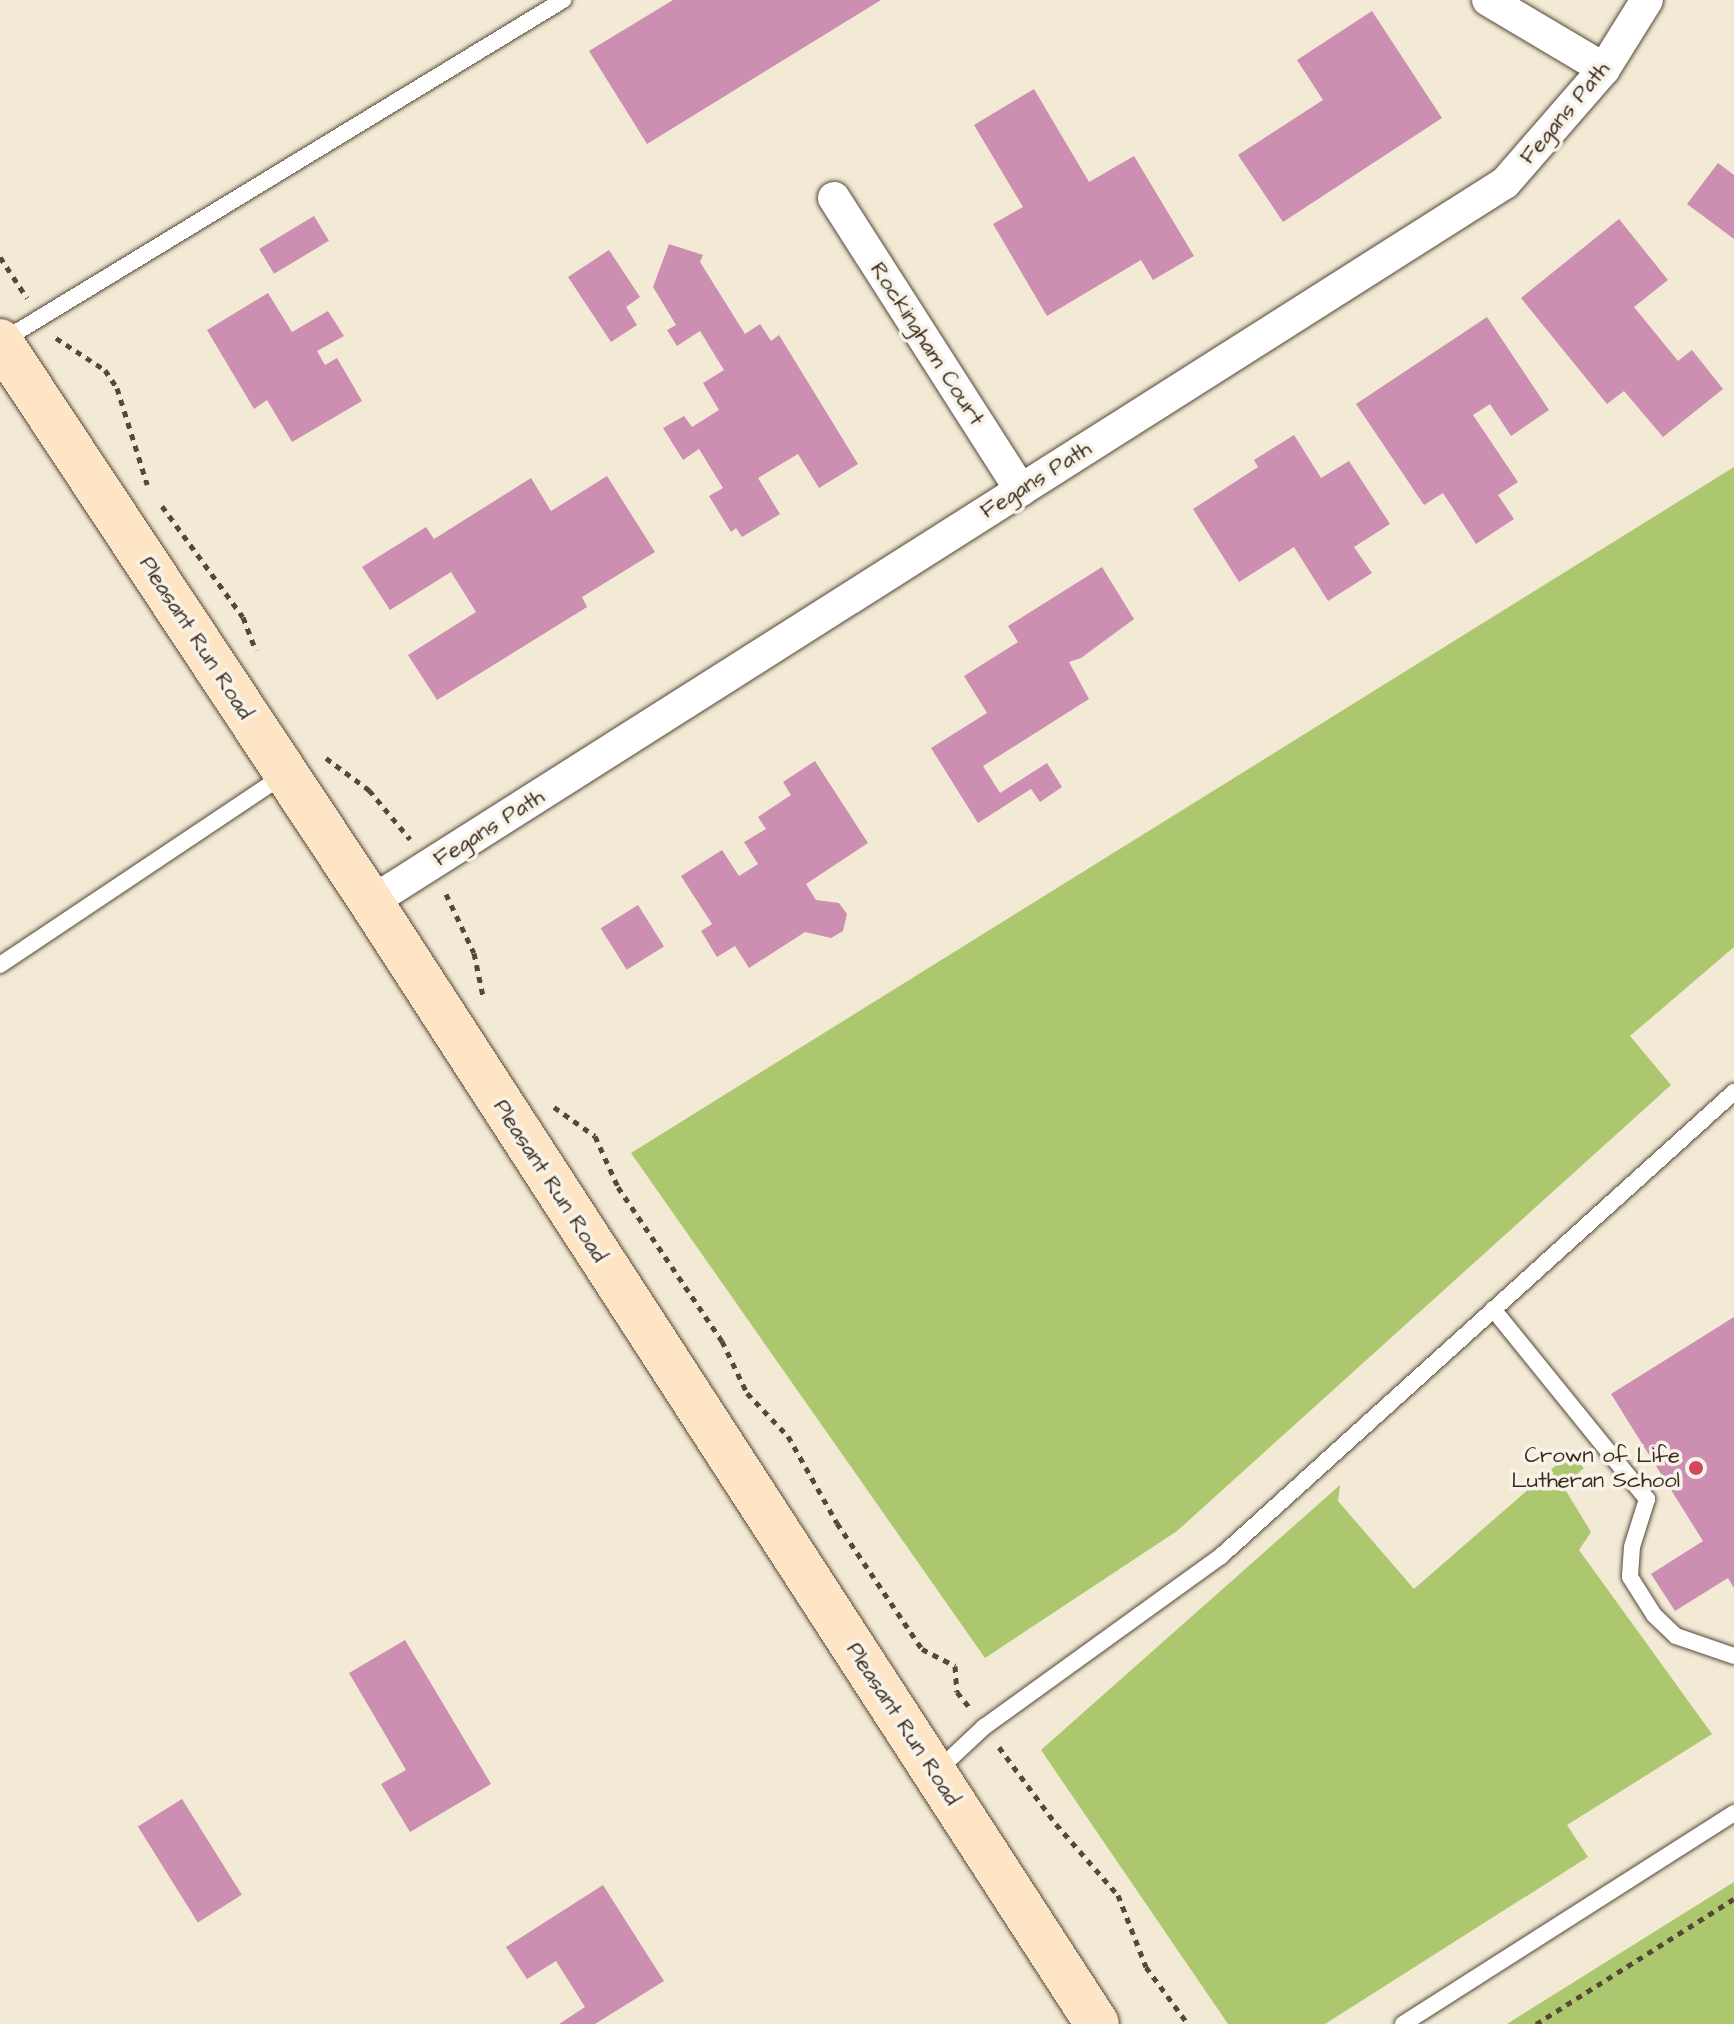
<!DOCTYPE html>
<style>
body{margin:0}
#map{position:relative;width:1734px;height:2024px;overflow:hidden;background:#f2ead5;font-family:"Architects Daughter",sans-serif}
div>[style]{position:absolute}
.green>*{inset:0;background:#acc76e}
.building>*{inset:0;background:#cd8fb1;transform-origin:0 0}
.path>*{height:5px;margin-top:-2.5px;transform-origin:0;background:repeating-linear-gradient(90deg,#564739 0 6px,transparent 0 12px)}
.roads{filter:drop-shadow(0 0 2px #564739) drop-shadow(0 0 2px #564739)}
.lane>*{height:16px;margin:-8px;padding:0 8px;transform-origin:8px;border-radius:8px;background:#fff}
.street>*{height:32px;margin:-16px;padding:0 16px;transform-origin:16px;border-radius:16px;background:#fff}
.secondary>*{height:44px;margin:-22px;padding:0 22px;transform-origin:22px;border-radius:22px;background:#fde5c5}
.dots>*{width:22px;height:22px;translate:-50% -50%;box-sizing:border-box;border:4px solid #f7f3e8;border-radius:50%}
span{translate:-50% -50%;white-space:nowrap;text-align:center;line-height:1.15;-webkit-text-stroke:7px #f7f3e8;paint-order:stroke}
.street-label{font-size:22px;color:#3b2a1e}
.poi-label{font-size:22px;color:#3b2a1e}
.right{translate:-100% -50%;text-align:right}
</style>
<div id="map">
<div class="green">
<i style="clip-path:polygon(1734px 467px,1734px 947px,1630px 1036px,1671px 1085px,1177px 1531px,985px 1658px,631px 1153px)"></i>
<i style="clip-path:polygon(1569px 1454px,1584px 1468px,1563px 1486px,1591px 1532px,1579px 1550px,1712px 1734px,1567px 1825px,1588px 1857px,1325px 2024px,1228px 2024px,1041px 1750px,1340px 1485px,1338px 1501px,1414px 1589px)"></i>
<i style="clip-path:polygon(1734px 1882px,1734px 2024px,1507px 2024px,1678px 1917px)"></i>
</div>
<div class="building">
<i style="clip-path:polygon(673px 0,881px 0,647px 144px,589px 51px)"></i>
<i style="clip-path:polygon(1372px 11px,1442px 118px,1283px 222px,1238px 155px,1323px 100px,1297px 60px)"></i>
<i style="clip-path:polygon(1034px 89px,1089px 182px,1134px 156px,1194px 256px,1153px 280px,1141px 260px,1047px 316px,993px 224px,1023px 207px,974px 125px)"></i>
<i style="clip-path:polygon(1718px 163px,1734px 175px,1734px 239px,1687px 204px)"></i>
<i style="left:314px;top:216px;width:29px;height:64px;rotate:59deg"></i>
<i style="clip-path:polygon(1619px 219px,1668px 280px,1634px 307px,1678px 361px,1692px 350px,1723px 389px,1663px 437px,1624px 391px,1607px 404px,1521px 298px)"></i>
<i style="clip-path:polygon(669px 244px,703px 255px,700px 262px,745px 334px,760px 324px,771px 341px,779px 335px,858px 464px,819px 488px,798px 454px,758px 478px,780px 514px,742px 537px,736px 528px,731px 532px,709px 496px,723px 488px,699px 449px,683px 460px,663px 428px,684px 416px,692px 427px,719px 410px,703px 383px,724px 370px,700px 331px,677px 346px,667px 330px,676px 325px,653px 287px)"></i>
<i style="clip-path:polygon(609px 250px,640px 297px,626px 307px,637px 325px,611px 342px,568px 277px)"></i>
<i style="clip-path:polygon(268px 293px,292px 332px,328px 311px,344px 336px,317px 351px,325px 365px,337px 358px,362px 401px,292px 442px,267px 400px,254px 409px,207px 330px)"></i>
<i style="clip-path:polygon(1487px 317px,1549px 410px,1511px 436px,1490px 404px,1473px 415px,1518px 482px,1498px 495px,1514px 519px,1476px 544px,1443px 493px,1424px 505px,1356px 404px)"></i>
<i style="clip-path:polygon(1294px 435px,1321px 478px,1349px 461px,1390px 524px,1354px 547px,1372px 573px,1328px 601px,1294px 547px,1239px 582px,1193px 509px,1258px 467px,1254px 460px)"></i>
<i style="clip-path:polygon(607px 476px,655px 552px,582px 597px,587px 607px,437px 700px,408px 655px,476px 612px,451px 572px,390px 610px,362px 567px,426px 527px,434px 539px,531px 478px,551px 511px)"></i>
<i style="clip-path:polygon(1102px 567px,1134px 619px,1081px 658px,1069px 662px,1089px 699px,983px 766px,1000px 793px,1047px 763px,1062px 787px,1040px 802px,1031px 789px,978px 823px,931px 748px,987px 713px,964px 676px,1018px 642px,1008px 626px)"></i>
<i style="clip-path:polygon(815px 761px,868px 843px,806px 884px,816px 900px,839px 903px,847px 914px,843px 931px,831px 938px,805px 932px,749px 968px,735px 946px,717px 957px,701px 931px,712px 924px,681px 876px,722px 850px,739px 876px,758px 864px,744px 842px,766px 829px,758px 817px,791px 795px,783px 782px)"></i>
<i style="left:638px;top:905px;width:49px;height:44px;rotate:58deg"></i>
<i style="clip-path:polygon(1734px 1317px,1734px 1588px,1728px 1578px,1675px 1611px,1651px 1574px,1703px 1541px,1611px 1394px)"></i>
<i style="clip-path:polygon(405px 1640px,491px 1784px,410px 1832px,381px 1784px,406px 1770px,349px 1673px)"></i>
<i style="left:182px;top:1799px;width:113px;height:52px;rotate:58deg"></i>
<i style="clip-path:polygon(603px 1885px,664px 1981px,595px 2024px,559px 2024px,585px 2007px,556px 1961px,527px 1979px,506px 1947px)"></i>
</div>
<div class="path">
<i style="left:0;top:257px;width:49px;rotate:56.6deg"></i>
<i style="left:56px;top:338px;width:59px;rotate:33.1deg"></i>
<i style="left:105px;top:370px;width:22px;rotate:56deg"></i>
<i style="left:117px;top:388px;width:101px;rotate:72.6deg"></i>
<i style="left:162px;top:506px;width:137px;rotate:53.9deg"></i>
<i style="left:243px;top:617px;width:36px;rotate:69deg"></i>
<i style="left:326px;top:758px;width:54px;rotate:36.7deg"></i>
<i style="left:369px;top:790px;width:64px;rotate:50.1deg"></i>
<i style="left:446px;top:894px;width:65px;rotate:64.6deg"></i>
<i style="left:474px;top:953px;width:44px;rotate:78.2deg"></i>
<i style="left:554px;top:1107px;width:50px;rotate:35.3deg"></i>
<i style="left:595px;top:1136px;width:56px;rotate:65.7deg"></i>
<i style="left:618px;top:1187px;width:186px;rotate:56deg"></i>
<i style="left:722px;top:1341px;width:58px;rotate:64.3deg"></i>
<i style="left:747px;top:1393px;width:59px;rotate:46.4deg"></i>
<i style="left:788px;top:1436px;width:100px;rotate:60.6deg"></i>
<i style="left:837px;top:1523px;width:152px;rotate:56deg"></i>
<i style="left:922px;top:1649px;width:37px;rotate:27deg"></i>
<i style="left:955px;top:1666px;width:26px;rotate:86deg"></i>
<i style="left:957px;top:1692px;width:19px;rotate:51deg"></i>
<i style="left:999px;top:1747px;width:96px;rotate:53.5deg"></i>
<i style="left:1056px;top:1824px;width:94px;rotate:48.9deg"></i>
<i style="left:1118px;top:1895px;width:77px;rotate:68.7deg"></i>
<i style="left:1146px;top:1967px;width:71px;rotate:53.6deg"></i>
<i style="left:1536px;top:2024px;width:234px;rotate:-32.3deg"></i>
</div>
<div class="roads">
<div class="lane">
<i style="left:2px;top:341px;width:657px;rotate:-31.29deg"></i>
<i style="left:0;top:965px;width:342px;rotate:-33.8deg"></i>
<i style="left:1493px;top:1309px;width:245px;rotate:51deg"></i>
<i style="left:1647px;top:1499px;width:50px;rotate:107.4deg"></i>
<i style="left:1632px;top:1547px;width:30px;rotate:94deg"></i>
<i style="left:1630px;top:1577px;width:45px;rotate:57.7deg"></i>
<i style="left:1654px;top:1615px;width:30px;rotate:44deg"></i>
<i style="left:1676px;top:1636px;width:61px;rotate:19deg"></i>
<i style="left:936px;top:1772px;width:66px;rotate:-43.2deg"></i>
<i style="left:984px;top:1727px;width:292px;rotate:-35.8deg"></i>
<i style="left:1221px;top:1556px;width:692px;rotate:-42.13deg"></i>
<i style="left:1403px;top:2024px;width:393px;rotate:-32.5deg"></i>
</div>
<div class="street">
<i style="left:1488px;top:0;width:135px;rotate:30.7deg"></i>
<i style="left:834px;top:198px;width:347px;rotate:57.4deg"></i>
<i style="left:371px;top:902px;width:1343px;rotate:-32.38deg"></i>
<i style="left:1505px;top:183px;width:151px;rotate:-49deg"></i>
<i style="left:1604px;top:69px;width:81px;rotate:-58.1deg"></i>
</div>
<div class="secondary">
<i style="left:0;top:341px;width:673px;rotate:56.52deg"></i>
<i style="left:371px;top:902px;width:1336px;rotate:57.09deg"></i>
</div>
</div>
<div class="dots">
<i style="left:1696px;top:1468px;background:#d1495b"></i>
</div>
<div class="street-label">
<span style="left:1565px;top:113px;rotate:-50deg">Fegans Path</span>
<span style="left:927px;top:344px;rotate:57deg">Rockingham Court</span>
<span style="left:1036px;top:480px;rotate:-32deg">Fegans Path</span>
<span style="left:196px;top:638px;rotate:57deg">Pleasant Run Road</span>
<span style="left:489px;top:828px;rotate:-32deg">Fegans Path</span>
<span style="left:550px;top:1181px;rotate:57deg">Pleasant Run Road</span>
<span style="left:903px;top:1724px;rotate:57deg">Pleasant Run Road</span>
</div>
<div class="poi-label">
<span class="right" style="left:1680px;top:1468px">Crown of Life<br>Lutheran School</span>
</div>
</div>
